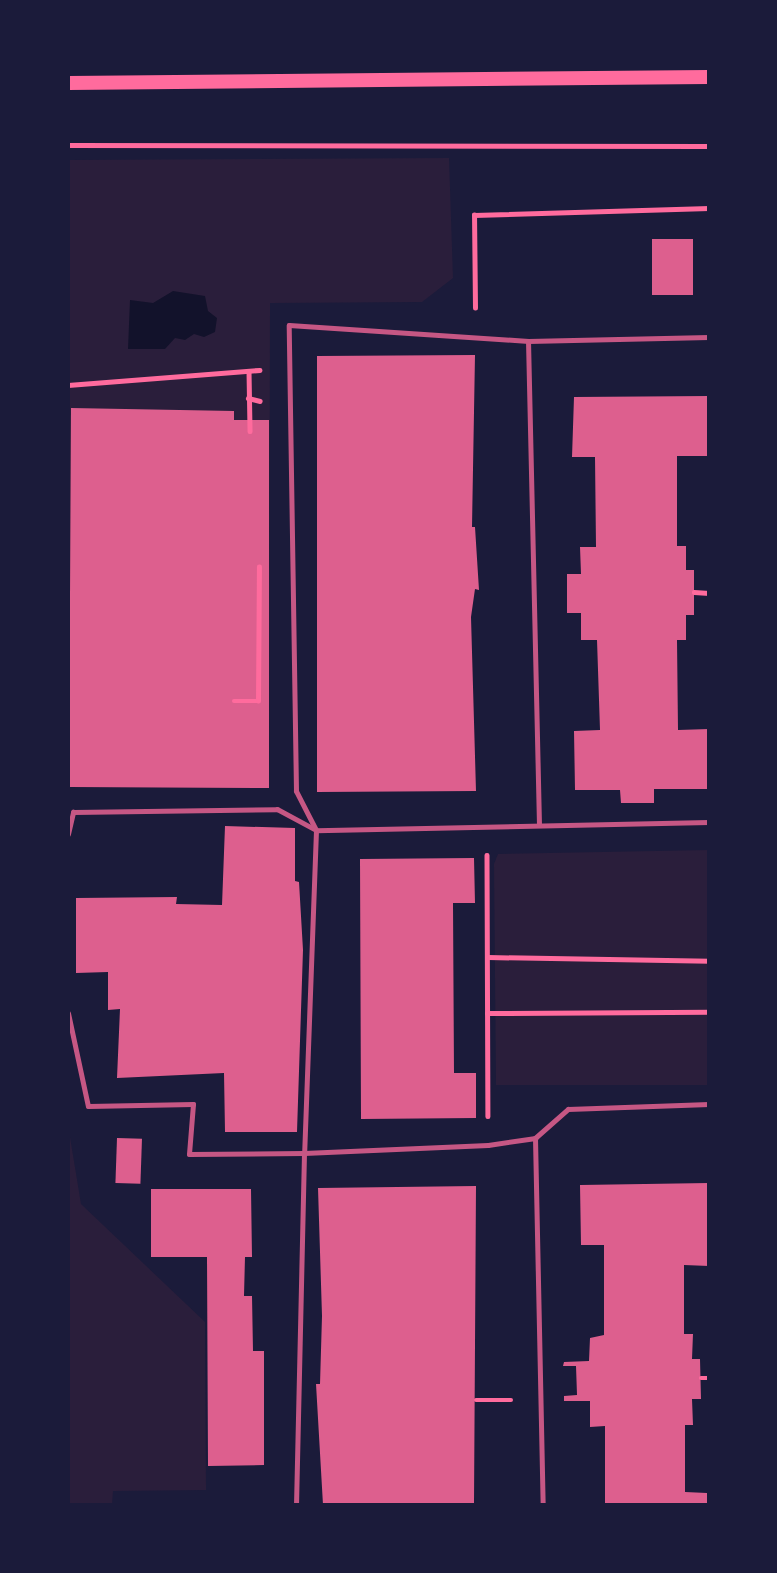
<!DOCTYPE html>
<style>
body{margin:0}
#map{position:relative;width:777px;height:1573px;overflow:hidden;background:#1b1b3a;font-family:"Exo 2",sans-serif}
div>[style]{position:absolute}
.green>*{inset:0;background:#2a1e3b}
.water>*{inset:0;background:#12122b}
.building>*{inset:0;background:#dd5f8e;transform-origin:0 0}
.path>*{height:4.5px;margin:-2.25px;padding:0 2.25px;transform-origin:2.25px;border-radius:2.25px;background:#ff6b9d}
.service>*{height:5px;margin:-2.5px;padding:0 2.5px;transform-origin:2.5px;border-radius:2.5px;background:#c65784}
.secondary>*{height:14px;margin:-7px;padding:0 7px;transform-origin:7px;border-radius:7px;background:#ff6b9d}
span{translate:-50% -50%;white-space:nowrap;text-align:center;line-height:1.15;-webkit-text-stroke:6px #1b1b3a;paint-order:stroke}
.frame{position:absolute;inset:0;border:70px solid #1b1b3a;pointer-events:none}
</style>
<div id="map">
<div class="green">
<i style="clip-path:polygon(449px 158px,453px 278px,422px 302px,270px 303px,269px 788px,68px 787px,68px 160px)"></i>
<i style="clip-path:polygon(709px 850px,709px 1085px,496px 1085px,494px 864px,498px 854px)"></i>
<i style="clip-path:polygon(68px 1125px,81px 1204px,205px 1322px,206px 1490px,113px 1491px,112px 1505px,68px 1505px)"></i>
</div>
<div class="water">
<i style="clip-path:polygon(173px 291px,205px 296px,208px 311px,217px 318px,215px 332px,204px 337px,194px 334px,185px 340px,175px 338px,165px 349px,128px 349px,130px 300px,153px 303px)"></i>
</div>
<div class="building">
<i style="left:652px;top:239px;width:41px;height:56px"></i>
<i style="clip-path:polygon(475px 355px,472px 527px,475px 527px,479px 590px,475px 589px,471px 617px,476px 791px,317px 792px,317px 356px)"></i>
<i style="clip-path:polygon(709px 396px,709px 456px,677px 456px,677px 546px,686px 546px,686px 570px,694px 570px,694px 615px,686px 615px,686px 640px,677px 640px,678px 730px,709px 729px,709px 789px,654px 789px,654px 803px,621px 803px,620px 790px,575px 790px,574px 731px,600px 730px,597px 640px,581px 640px,581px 613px,567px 613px,567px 574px,581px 574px,580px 547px,596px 547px,595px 457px,572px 457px,574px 397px)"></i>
<i style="clip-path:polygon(71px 408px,234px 411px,234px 420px,269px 420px,269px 788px,69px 787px)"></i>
<i style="clip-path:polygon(225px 826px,295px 828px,295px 881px,299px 882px,303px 950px,297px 1132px,225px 1132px,224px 1073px,117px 1078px,120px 1009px,108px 1010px,108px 972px,76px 973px,76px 898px,177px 897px,176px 904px,222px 905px)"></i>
<i style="clip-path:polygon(474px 858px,475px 903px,453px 903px,454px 1073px,476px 1073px,476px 1118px,361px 1119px,360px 859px)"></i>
<i style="left:117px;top:1138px;width:25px;height:45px;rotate:2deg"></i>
<i style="clip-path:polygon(709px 1183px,709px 1266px,684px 1265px,684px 1334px,693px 1334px,692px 1359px,700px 1359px,701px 1399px,692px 1399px,693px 1425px,685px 1425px,685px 1492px,707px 1493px,707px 1505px,605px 1505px,605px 1426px,590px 1427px,590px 1401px,564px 1401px,564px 1396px,577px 1395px,576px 1366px,563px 1366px,564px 1362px,589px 1361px,590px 1338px,604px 1335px,604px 1245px,581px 1245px,580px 1185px)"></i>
<i style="clip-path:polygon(476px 1186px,474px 1505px,323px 1505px,316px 1384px,320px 1384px,322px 1316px,318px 1188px)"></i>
<i style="clip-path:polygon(151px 1189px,251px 1189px,252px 1257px,245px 1257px,244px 1296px,252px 1296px,253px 1351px,264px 1351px,264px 1465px,208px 1466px,207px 1257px,151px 1257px)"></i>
</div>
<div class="path">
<i style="left:68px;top:145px;width:641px;rotate:0.09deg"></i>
<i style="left:475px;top:308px;width:93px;rotate:-90.6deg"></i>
<i style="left:474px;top:215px;width:235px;rotate:-1.7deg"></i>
<i style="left:249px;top:371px;width:60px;rotate:89deg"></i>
<i style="left:68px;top:385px;width:192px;rotate:-4.5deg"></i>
<i style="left:248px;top:398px;width:12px;rotate:14deg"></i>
<i style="left:694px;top:592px;width:15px;rotate:4deg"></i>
<i style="left:234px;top:701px;width:24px"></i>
<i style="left:258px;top:701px;width:134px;rotate:-89.6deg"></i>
<i style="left:487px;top:855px;width:261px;rotate:89.8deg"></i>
<i style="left:488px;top:957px;width:221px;rotate:1deg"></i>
<i style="left:487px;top:1013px;width:222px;rotate:-0.3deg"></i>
<i style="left:701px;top:1378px;width:8px"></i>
<i style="left:476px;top:1400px;width:35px"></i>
</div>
<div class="service">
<i style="left:709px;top:822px;width:393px;rotate:178.8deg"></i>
<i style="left:316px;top:830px;width:323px;rotate:92.1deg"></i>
<i style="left:304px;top:1153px;width:184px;rotate:-2.5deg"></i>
<i style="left:488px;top:1145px;width:48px;rotate:-8.5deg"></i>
<i style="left:535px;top:1138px;width:44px;rotate:-41.3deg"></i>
<i style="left:568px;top:1109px;width:141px;rotate:-2deg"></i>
<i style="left:539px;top:825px;width:484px;rotate:-91.3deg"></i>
<i style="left:528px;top:341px;width:181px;rotate:-1.3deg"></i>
<i style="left:68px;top:834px;width:23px;rotate:-77deg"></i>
<i style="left:73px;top:812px;width:204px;rotate:-0.8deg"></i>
<i style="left:277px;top:809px;width:44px;rotate:28.3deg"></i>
<i style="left:316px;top:830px;width:44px;rotate:-117.1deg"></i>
<i style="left:296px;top:791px;width:466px;rotate:-90.9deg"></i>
<i style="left:289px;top:325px;width:240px;rotate:3.8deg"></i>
<i style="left:68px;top:1013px;width:95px;rotate:77.9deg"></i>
<i style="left:88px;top:1106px;width:105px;rotate:-1.1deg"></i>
<i style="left:193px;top:1104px;width:50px;rotate:94.6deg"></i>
<i style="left:189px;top:1154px;width:115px;rotate:-0.5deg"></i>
<i style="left:304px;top:1153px;width:352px;rotate:91.3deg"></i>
<i style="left:535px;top:1138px;width:367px;rotate:88.8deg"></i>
</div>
<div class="secondary">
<i style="left:68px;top:83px;width:641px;rotate:-0.54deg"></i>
</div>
<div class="frame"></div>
</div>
